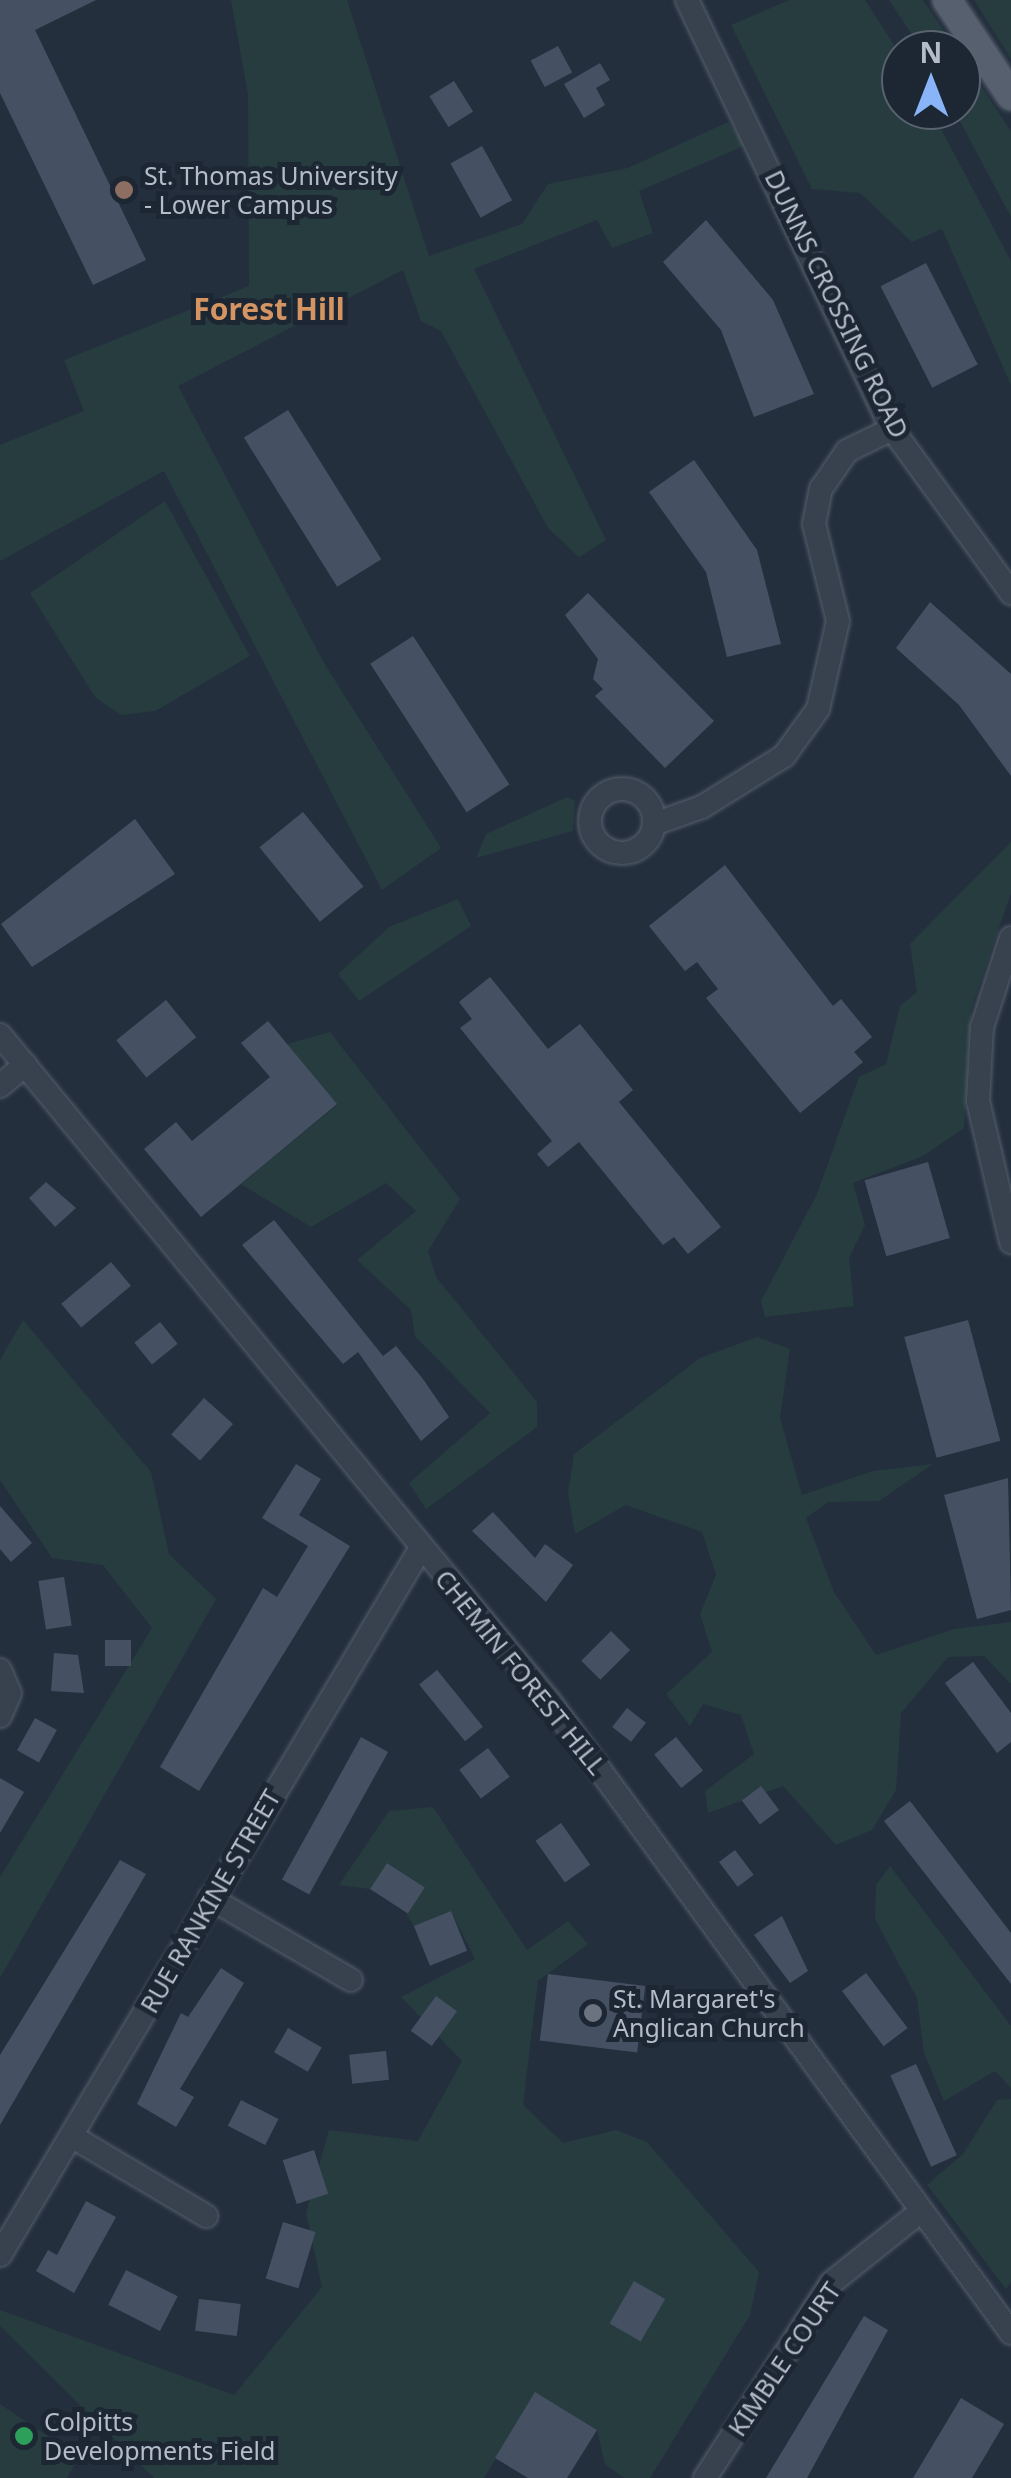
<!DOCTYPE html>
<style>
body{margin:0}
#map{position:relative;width:1011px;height:2478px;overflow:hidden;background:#242f3e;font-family:"Noto Sans",sans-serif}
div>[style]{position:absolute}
.green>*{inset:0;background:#263c3f}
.building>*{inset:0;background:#455162;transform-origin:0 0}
.roads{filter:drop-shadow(0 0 2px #565f6c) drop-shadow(0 0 2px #565f6c)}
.minor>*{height:22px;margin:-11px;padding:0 11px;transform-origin:11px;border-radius:11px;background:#38414e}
.minor>.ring{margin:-11px;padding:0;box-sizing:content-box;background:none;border:22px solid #38414e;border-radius:50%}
.major>*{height:28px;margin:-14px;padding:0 14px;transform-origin:14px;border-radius:14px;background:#56606e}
.dots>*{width:28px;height:28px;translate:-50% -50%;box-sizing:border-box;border:5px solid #1d2633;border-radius:50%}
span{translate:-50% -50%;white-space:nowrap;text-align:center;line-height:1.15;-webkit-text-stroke:10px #1d2633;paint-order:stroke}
.poi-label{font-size:25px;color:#b4bcc9}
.left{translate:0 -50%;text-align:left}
.street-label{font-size:25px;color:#b4bcc9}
.quarter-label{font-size:30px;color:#d59563;font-weight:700}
.north{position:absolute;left:881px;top:30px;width:100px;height:100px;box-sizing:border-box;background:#1d2633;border:2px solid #59626f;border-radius:50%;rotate:0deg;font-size:28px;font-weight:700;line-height:40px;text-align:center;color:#b4bcc9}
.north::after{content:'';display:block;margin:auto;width:35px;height:45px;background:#8ab4f8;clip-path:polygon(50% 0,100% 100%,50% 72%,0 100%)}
</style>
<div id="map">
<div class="green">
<i style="clip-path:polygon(231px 0,347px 0,429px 256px,522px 224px,548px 184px,628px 168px,728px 122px,746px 145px,639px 191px,653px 233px,612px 248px,597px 220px,474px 269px,606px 540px,579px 557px,548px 528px,441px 331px,421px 321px,403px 270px,178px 386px,324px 663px,441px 848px,382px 890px,164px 471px,0 561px,0 445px,84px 411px,64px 360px,249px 286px,248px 94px)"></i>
<i style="clip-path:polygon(789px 0,865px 0,901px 56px,901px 110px,931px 110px,1011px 261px,1011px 385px,942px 229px,912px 242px,860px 193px,812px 189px,731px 25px)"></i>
<i style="clip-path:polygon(889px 0,923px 0,957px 50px,922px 50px)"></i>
<i style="clip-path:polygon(974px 0,1011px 0,1011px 59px)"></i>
<i style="clip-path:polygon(961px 56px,1011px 131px,1011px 217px,954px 110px,961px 110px)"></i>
<i style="clip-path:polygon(165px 501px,250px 656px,155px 711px,121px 715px,95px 697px,30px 593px)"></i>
<i style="clip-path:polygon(567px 797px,575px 801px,573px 831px,476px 858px,486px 834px)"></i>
<i style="clip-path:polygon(1011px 842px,1011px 893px,971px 1009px,964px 1128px,923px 1156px,853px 1183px,865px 1225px,849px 1258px,854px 1306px,765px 1317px,761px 1301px,817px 1194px,859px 1077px,886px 1064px,900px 1006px,917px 992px,910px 944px)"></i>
<i style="clip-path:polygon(458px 899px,471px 926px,359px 1001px,338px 974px,389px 927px)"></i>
<i style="clip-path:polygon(330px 1032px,460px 1199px,428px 1251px,436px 1277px,537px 1402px,537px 1427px,426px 1509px,409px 1483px,490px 1413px,415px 1336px,411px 1310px,357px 1260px,416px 1211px,386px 1183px,311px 1227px,241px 1184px,337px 1105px,287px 1044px)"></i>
<i style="clip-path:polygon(23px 1320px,151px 1472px,169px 1554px,216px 1599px,0 1978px,0 1877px,152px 1628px,103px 1565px,52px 1558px,0 1480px,0 1360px)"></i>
<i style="clip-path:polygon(757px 1337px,790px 1349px,780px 1418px,802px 1495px,873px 1471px,933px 1464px,879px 1501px,828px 1502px,806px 1518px,834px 1592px,876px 1655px,954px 1629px,1011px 1622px,1011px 1684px,984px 1656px,948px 1657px,901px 1713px,896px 1790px,872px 1830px,836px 1845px,783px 1786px,708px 1813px,705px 1791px,754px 1754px,741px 1715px,703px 1704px,690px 1726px,666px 1694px,712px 1652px,700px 1614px,716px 1575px,702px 1532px,626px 1505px,575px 1534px,568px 1493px,574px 1454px,700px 1358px)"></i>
<i style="clip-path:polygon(433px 1807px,527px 1950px,568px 1921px,588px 1944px,538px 1981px,523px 2105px,563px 2143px,616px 2130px,647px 2142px,759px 2272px,750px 2315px,650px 2478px,624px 2478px,605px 2464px,597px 2430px,536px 2393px,484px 2478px,154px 2478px,0 2326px,0 2310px,234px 2395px,322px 2287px,306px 2213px,329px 2130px,418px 2141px,462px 2061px,401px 1997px,475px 1959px,451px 1911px,414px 1926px,407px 1915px,424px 1888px,388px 1863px,370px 1889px,339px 1885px,389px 1811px)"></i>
<i style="clip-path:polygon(890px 1866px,1011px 2026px,1011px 2088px,995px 2071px,944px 2101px,924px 2053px,917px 1998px,875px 1919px,876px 1885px)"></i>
<i style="clip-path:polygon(1011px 2099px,1011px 2282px,1006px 2289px,927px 2185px,963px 2154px,997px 2100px)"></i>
<i style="clip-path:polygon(0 2404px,64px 2447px,76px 2462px,67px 2478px,0 2478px)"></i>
</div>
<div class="building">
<i style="clip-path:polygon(0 0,96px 0,35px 30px,146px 260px,93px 285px,0 93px)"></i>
<i style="left:558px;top:46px;width:30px;height:31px;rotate:62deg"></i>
<i style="clip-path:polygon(600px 63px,610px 80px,596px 88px,605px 105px,584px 118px,564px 84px)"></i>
<i style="left:454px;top:81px;width:36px;height:29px;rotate:58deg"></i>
<i style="left:482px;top:146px;width:62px;height:36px;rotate:61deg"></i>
<i style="clip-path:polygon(706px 220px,773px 300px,814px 394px,754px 417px,721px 330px,663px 262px)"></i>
<i style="left:926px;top:263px;width:114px;height:51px;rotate:63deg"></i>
<i style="left:288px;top:410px;width:176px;height:52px;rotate:58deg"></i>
<i style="clip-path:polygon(694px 460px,757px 550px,781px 644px,727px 657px,706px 572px,649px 492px)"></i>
<i style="clip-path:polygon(588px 593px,714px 721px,665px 768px,595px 696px,603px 689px,593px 679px,598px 659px,565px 615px)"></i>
<i style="clip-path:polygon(930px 602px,1011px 674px,1011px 776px,959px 705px,896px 648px)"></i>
<i style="left:413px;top:636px;width:177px;height:51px;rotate:57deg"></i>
<i style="left:303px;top:812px;width:96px;height:56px;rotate:51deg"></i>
<i style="clip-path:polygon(135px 819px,175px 874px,32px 967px,1px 924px)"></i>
<i style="clip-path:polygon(725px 865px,833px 1006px,841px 999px,872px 1037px,854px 1052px,863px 1062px,800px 1113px,706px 998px,718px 989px,697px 962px,685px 971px,649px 926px)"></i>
<i style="clip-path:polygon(490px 977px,548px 1049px,580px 1024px,633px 1090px,619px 1102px,721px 1227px,688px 1254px,674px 1237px,663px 1245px,579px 1142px,548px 1167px,537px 1154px,552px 1141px,460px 1028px,472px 1019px,459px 1002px)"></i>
<i style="left:166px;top:1000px;width:48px;height:64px;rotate:51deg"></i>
<i style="clip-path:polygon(268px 1021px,337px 1104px,201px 1217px,144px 1149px,176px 1122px,192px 1141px,270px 1077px,241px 1043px)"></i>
<i style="left:928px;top:1162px;width:79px;height:66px;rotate:74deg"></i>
<i style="clip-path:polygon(46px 1182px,76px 1208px,55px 1227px,29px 1198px)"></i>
<i style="clip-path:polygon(274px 1220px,383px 1356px,396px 1346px,423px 1379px,449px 1417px,421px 1441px,358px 1352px,343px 1364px,242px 1245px)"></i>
<i style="left:111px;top:1262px;width:31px;height:65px;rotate:50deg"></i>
<i style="left:968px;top:1320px;width:125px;height:66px;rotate:75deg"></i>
<i style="left:160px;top:1322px;width:28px;height:33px;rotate:51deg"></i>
<i style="left:204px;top:1398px;width:39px;height:49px;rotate:42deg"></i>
<i style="clip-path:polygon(296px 1464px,321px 1479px,299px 1515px,350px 1546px,199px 1791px,160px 1767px,263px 1588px,277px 1597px,308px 1546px,262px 1518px)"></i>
<i style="clip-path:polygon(1008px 1478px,1011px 1610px,977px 1619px,944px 1495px)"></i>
<i style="clip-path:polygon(0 1506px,32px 1543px,11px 1562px,0 1549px)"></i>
<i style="clip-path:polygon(493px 1512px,535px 1558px,545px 1544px,573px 1565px,546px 1602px,472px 1531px)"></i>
<i style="left:64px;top:1577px;width:49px;height:26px;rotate:81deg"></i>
<i style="left:611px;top:1631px;width:27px;height:42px;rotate:45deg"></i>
<i style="left:105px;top:1640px;width:26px;height:26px"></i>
<i style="clip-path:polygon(54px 1653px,78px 1655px,84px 1693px,51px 1691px)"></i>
<i style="clip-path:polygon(973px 1662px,1011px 1713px,1011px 1742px,997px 1753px,945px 1683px)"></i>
<i style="left:437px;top:1670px;width:73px;height:23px;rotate:51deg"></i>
<i style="left:627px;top:1708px;width:24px;height:24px;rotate:38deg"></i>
<i style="left:35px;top:1718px;width:25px;height:37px;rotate:29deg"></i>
<i style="left:361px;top:1737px;width:31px;height:163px;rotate:29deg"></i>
<i style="left:676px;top:1737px;width:43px;height:28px;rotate:51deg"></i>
<i style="left:488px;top:1748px;width:36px;height:36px;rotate:53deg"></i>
<i style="clip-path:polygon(0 1778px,24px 1792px,0 1833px)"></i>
<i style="left:761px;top:1786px;width:30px;height:24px;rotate:53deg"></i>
<i style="clip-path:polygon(910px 1801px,1011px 1933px,1011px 1984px,884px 1821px)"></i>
<i style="left:561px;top:1823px;width:51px;height:31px;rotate:55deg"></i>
<i style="left:735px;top:1850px;width:31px;height:20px;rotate:53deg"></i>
<i style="clip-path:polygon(120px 1860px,146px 1874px,0 2125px,0 2055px)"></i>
<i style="left:387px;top:1863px;width:45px;height:31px;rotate:33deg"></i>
<i style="left:451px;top:1911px;width:43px;height:40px;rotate:68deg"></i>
<i style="clip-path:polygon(782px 1916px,808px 1971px,790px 1983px,754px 1935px)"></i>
<i style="clip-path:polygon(221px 1968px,244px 1983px,180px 2089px,194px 2097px,176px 2127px,137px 2104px,181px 2013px,188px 2017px)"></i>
<i style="left:866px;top:1973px;width:69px;height:30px;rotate:53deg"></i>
<i style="left:548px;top:1974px;width:98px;height:67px;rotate:7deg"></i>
<i style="left:436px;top:1996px;width:26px;height:43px;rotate:36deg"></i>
<i style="left:288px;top:2028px;width:39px;height:28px;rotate:30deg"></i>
<i style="left:386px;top:2051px;width:29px;height:37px;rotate:84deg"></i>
<i style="left:916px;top:2064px;width:100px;height:28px;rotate:66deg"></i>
<i style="left:241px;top:2100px;width:42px;height:29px;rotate:27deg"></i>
<i style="left:314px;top:2150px;width:46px;height:33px;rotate:72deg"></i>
<i style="clip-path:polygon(86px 2201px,116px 2217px,74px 2293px,36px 2271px,48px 2250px,57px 2255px)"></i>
<i style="left:283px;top:2222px;width:34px;height:59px;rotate:17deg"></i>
<i style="left:126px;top:2270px;width:58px;height:39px;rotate:27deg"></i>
<i style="left:634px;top:2281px;width:36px;height:49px;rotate:30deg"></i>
<i style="left:199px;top:2299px;width:42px;height:32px;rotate:7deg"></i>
<i style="clip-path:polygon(864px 2316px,888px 2330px,807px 2478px,766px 2478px)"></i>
<i style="clip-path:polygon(535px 2392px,597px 2430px,567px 2478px,528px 2478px,495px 2458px)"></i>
<i style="clip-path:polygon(961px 2398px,1004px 2424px,972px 2478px,913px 2478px)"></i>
</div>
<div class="roads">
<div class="minor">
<i style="left:687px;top:0;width:475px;rotate:64.5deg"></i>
<i style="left:892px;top:429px;width:203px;rotate:54deg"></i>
<i class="ring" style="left:590px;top:789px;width:42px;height:42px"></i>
<i style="left:654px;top:824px;width:51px;rotate:-19.5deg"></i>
<i style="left:702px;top:807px;width:97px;rotate:-31.9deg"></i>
<i style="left:784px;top:756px;width:58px;rotate:-54.1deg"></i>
<i style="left:818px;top:709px;width:90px;rotate:-77.2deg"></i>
<i style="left:838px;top:621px;width:100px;rotate:-103.9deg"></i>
<i style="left:814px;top:524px;width:36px;rotate:-79deg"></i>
<i style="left:821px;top:489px;width:46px;rotate:-55.6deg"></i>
<i style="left:847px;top:451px;width:50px;rotate:-26.1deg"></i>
<i style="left:1011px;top:938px;width:94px;rotate:108deg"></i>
<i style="left:982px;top:1027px;width:74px;rotate:93.1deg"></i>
<i style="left:978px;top:1101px;width:145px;rotate:76.8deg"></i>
<i style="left:0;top:1035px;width:866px;rotate:50.48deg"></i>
<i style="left:551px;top:1703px;width:780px;rotate:53.86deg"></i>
<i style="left:0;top:1086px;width:33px;rotate:-40deg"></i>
<i style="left:0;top:1670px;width:25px;rotate:67deg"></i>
<i style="left:10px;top:1693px;width:25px;rotate:113deg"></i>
<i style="left:210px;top:1898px;width:163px;rotate:30.2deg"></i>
<i style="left:73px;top:2137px;width:155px;rotate:30.7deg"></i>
<i style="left:0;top:2255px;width:823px;rotate:-59.23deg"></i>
<i style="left:705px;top:2478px;width:232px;rotate:-57.1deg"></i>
<i style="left:831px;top:2283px;width:114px;rotate:-38.6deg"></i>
</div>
<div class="major">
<i style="left:947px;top:0;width:115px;rotate:56.3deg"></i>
</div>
</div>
<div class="dots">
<i style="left:124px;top:190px;background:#8d6e63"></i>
<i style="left:593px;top:2013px;background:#6b7280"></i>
<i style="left:24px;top:2436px;background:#2e9e5b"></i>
</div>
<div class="poi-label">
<span class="left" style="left:144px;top:190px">St. Thomas University<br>- Lower Campus</span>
<span class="left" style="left:613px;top:2013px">St. Margaret's<br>Anglican Church</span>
<span class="left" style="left:44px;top:2436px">Colpitts<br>Developments Field</span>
</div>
<div class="street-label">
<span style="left:837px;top:304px;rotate:64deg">DUNNS CROSSING ROAD</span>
<span style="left:521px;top:1672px;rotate:51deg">CHEMIN FOREST HILL</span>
<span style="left:210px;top:1901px;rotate:-60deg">RUE RANKINE STREET</span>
<span style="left:784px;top:2359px;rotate:-56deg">KIMBLE COURT</span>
</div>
<div class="quarter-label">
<span style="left:269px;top:309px">Forest Hill</span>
</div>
<div class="north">N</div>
</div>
